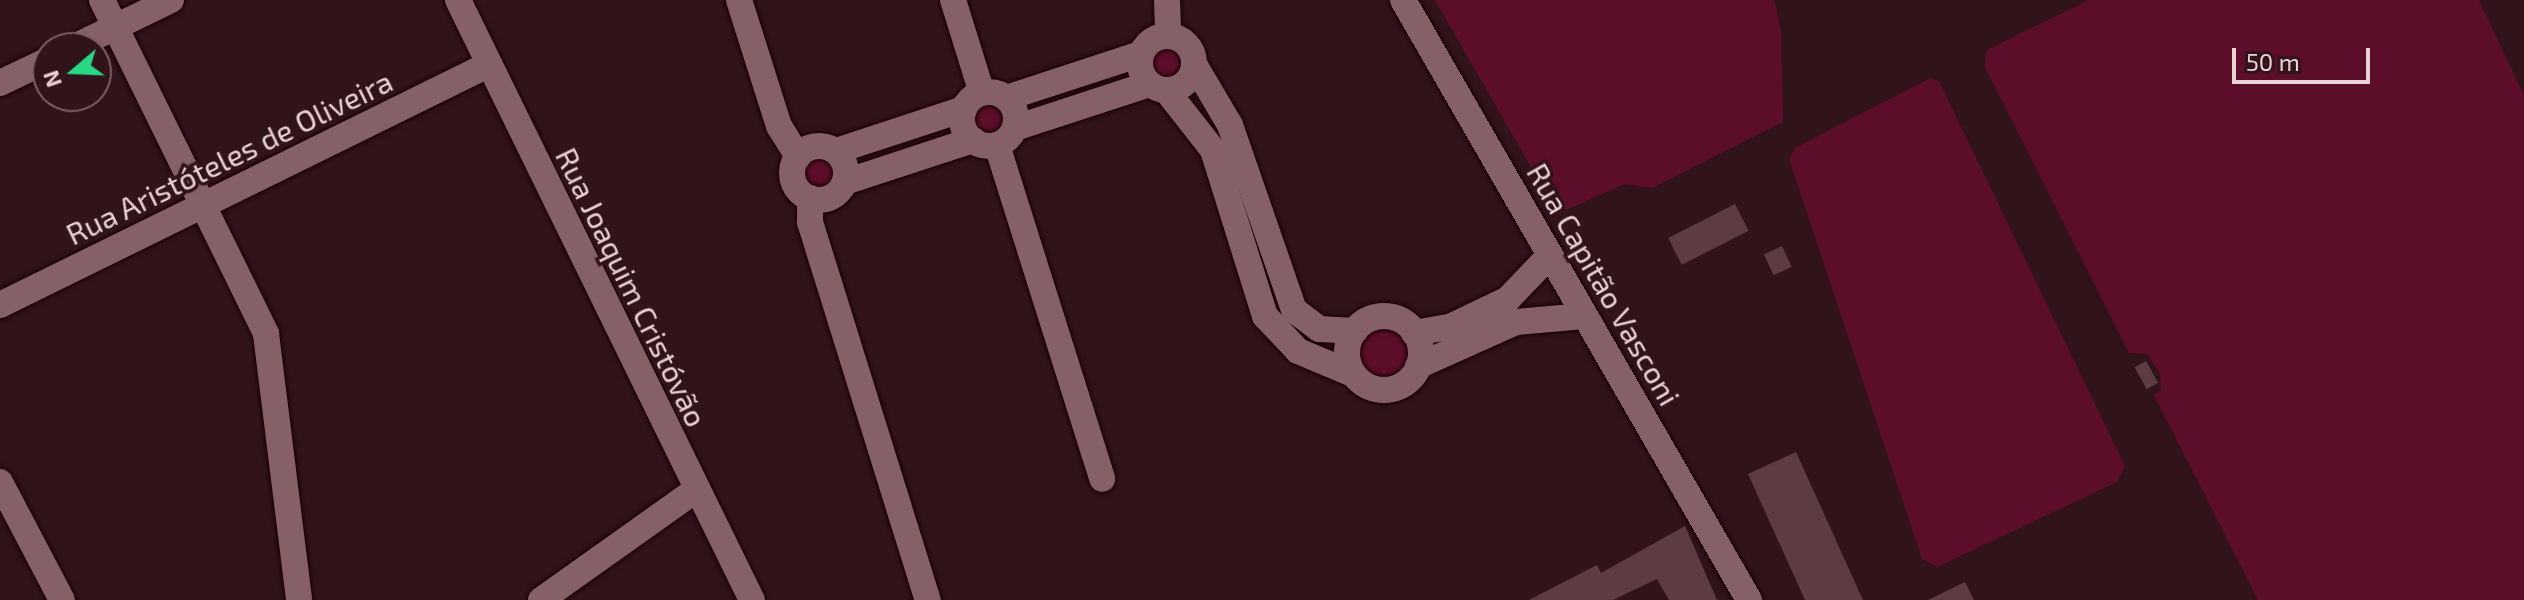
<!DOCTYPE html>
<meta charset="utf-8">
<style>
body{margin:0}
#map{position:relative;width:2524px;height:600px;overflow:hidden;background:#31131a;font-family:"Exo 2",sans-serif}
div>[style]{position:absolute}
.green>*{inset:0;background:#5c0d29}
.round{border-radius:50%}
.building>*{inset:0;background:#5d3b42;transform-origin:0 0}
.roads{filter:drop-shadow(0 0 2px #170106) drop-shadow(0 0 2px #170106)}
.minor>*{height:26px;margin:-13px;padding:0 13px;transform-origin:13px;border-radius:13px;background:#856067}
.minor>.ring{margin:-13px;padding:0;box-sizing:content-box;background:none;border:26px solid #856067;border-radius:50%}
span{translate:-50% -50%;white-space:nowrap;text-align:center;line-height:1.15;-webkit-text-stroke:7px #31131a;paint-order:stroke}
.street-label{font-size:30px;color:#e8d2d6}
.north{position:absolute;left:32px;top:32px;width:80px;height:80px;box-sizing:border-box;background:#31131a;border:2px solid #7a5f65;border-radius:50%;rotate:251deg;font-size:22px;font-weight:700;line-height:32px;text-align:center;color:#e8d2d6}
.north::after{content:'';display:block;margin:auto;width:28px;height:36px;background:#27d885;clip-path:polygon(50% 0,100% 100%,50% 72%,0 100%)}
.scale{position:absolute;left:2232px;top:48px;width:138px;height:36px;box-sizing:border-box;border:4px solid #e8d2d6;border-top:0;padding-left:10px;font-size:24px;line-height:28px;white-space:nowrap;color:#e8d2d6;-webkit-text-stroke:6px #31131a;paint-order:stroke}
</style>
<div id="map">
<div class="green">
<i style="clip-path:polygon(1435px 0,1774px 0,1781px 31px,1783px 122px,1652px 188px,1625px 184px,1566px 210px,1547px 195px)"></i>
<i style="clip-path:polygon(2089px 0,2479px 0,2524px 95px,2524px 600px,2258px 600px,2154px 395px,2161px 390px,2160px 374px,2147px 354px,2129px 353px,1985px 67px,1986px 50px)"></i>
<i class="round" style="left:1150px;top:46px;width:34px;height:34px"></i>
<i style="clip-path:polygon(1930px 78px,1939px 81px,2125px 466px,2117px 482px,1937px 567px,1922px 559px,1789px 159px,1795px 148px)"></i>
<i class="round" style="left:972px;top:102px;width:34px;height:34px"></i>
<i class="round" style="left:802px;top:156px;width:34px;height:34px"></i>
<i class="round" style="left:1358px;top:327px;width:52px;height:52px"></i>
</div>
<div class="building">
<i style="left:1735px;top:204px;width:30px;height:75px;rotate:63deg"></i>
<i style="left:1782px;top:246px;width:23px;height:20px;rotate:65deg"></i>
<i style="left:2146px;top:361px;width:25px;height:13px;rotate:61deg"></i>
<i style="clip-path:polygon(1796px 452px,1863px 600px,1805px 600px,1748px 474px)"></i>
<i style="clip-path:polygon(1685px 526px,1717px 600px,1669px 600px,1657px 579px,1613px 600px,1529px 600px,1597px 565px,1601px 573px)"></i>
<i style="clip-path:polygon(1965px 582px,1974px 600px,1928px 600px)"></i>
</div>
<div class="roads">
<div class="minor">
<i style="left:102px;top:0;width:372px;rotate:63.8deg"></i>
<i style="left:266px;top:334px;width:268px;rotate:82.9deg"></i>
<i style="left:458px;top:0;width:668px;rotate:63.9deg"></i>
<i style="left:739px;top:0;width:132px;rotate:72.4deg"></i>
<i style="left:779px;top:126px;width:36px;rotate:58deg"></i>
<i style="left:953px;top:0;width:97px;rotate:72.7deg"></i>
<i style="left:1167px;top:0;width:36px;rotate:88deg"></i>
<i style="left:1403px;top:0;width:693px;rotate:60.03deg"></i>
<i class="ring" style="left:1140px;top:36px;width:28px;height:28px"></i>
<i style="left:72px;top:48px;width:110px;rotate:-25.9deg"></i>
<i style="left:1194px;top:64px;width:71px;rotate:59.5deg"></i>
<i style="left:1230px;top:125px;width:196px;rotate:70.9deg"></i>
<i style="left:1294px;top:310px;width:31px;rotate:37deg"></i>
<i style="left:1319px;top:329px;width:36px;rotate:3deg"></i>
<i style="left:0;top:83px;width:53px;rotate:-25.6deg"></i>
<i style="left:1166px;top:90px;width:76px;rotate:51.9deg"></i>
<i style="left:1213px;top:150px;width:174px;rotate:72.6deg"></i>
<i style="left:1265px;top:316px;width:48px;rotate:46.7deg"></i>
<i style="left:1298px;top:351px;width:60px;rotate:22.7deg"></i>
<i class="ring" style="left:962px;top:92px;width:28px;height:28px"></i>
<i style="left:1006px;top:98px;width:142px;rotate:-18.1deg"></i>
<i style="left:1015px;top:128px;width:142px;rotate:-18.1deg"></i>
<i style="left:997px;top:145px;width:350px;rotate:72.5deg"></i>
<i class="ring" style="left:792px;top:146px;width:28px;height:28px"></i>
<i style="left:836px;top:151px;width:135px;rotate:-18.2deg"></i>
<i style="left:845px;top:182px;width:135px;rotate:-18.2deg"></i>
<i style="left:810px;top:198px;width:24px;rotate:90deg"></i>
<i style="left:810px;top:222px;width:396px;rotate:72.7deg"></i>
<i style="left:0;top:305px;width:542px;rotate:-26.19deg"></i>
<i class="ring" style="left:1347px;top:316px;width:48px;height:48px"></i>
<i style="left:1414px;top:333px;width:39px;rotate:-10deg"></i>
<i style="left:1452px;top:326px;width:62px;rotate:-25.7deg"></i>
<i style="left:1508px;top:299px;width:61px;rotate:-46.3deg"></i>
<i style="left:1418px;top:366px;width:107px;rotate:-24.2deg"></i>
<i style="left:1516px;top:322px;width:68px;rotate:-5deg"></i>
<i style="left:0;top:482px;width:133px;rotate:62.3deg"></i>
<i style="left:541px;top:600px;width:191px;rotate:-35.4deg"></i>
</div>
</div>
<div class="street-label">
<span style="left:229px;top:157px;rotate:-26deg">Rua Aristóteles de Oliveira</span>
<span style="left:1604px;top:284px;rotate:60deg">Rua Capitão Vasconi</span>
<span style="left:632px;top:287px;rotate:64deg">Rua Joaquim Cristóvão</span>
</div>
<div class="north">N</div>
<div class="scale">50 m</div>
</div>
